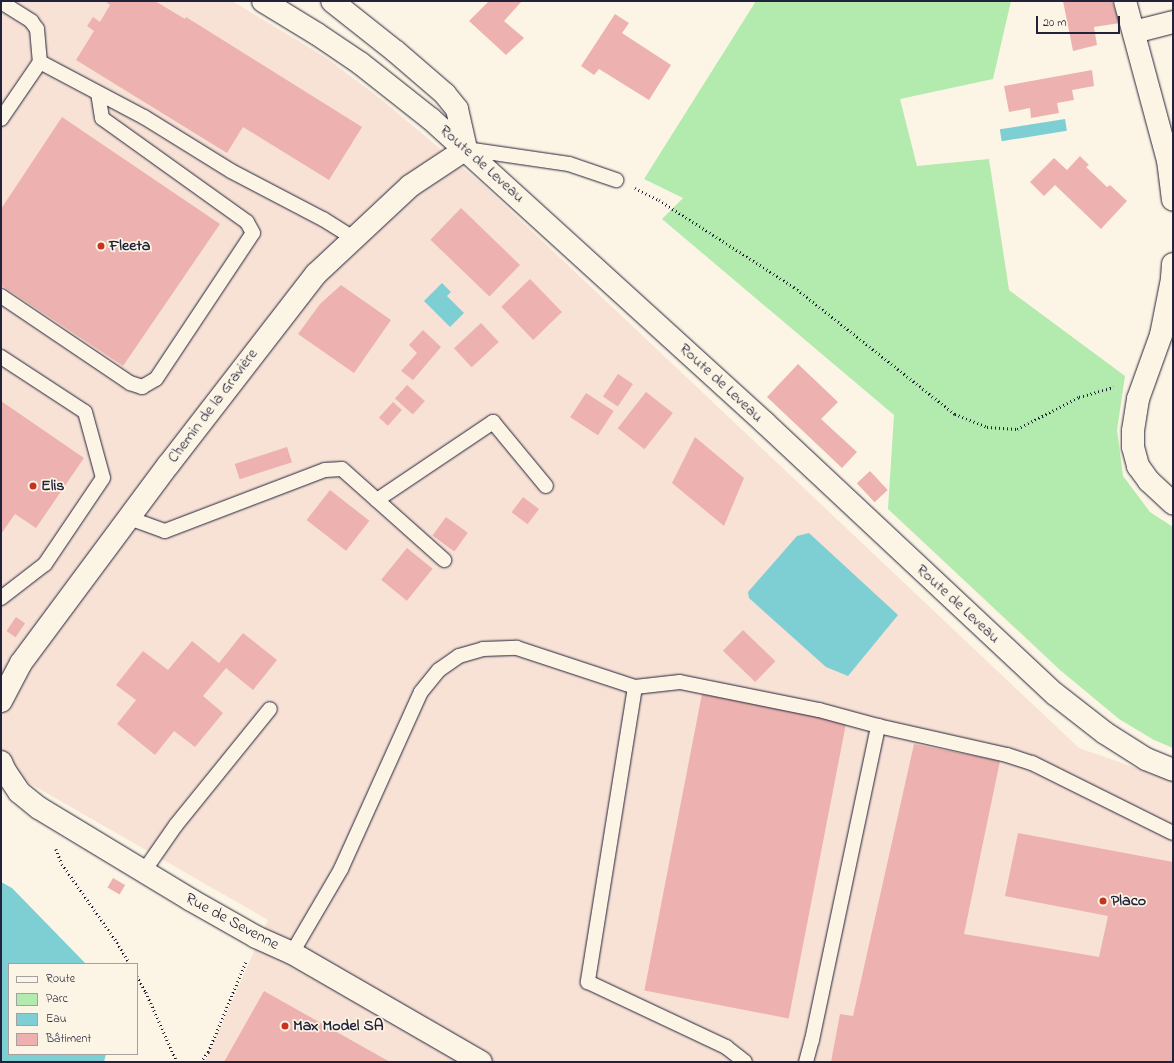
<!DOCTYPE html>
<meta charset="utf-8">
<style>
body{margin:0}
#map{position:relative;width:1174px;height:1063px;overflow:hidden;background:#fcf5e5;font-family:"Indie Flower",sans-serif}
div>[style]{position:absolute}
.built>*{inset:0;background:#f8e1d5}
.green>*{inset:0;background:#b3eaad}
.water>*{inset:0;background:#7dcfd4;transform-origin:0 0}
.building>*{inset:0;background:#edb2af;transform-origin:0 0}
.path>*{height:2.5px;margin-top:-1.25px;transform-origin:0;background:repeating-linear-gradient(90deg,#22223b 0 1px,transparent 0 4px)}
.roads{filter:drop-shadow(0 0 1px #22223b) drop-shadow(0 0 1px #22223b)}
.service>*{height:14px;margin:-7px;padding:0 7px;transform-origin:7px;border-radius:7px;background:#fcf5e5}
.minor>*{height:22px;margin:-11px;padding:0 11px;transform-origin:11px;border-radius:11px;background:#fcf5e5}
.tertiary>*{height:22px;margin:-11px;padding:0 11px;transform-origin:11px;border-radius:11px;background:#fcf5e5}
.dots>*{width:11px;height:11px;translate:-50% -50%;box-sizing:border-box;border:2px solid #fcf5e5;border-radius:50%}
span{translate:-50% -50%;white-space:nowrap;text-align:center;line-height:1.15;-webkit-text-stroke:3.5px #fcf5e5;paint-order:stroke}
.street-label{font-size:16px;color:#22223b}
.poi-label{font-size:16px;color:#22223b;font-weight:700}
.left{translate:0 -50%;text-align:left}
.frame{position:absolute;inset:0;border:2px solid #22223b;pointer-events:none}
.legend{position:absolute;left:8px;top:963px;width:130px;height:92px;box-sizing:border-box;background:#fcf5e5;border:1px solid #a5a1a1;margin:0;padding:5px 7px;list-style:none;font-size:12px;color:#22223b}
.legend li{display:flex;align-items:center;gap:8px;height:20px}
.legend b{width:20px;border:1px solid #a5a1a1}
.scale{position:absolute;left:1036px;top:16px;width:84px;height:18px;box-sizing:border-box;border:2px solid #22223b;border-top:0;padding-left:5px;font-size:12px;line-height:14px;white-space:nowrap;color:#22223b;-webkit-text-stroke:3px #fcf5e5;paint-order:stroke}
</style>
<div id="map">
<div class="built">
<i style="clip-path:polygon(1px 1px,232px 1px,325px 57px,381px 99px,483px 185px,1079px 748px,1173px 781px,1173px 1062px,205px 1062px,268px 920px,1px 767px)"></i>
</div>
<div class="green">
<i style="clip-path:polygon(756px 1px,1011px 1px,993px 79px,900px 99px,917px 166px,989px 159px,1009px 290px,1125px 376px,1117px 430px,1123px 476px,1150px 512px,1173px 527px,1173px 748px,1154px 740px,1119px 719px,1060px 670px,888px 509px,894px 415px,662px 219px,683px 198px,644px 179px)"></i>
</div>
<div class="water">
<i style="left:1065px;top:119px;width:12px;height:66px;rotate:81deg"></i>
<i style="clip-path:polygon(442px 283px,451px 292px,447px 296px,464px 313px,450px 327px,424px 301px)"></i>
<i style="clip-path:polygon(809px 533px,898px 615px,848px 676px,826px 667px,749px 598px,748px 592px,797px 536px)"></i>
<i style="clip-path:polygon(1px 882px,12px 888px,86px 964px,9px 964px,9px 1054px,106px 1054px,104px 1062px,1px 1062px)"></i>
</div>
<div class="building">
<i style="clip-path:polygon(105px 1px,155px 1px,185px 19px,186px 17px,362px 127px,329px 180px,243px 127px,227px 153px,76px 60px,94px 31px,87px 26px,93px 17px,100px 22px,110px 5px)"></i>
<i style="clip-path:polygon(489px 1px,522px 1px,504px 21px,524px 38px,506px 55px,469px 21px)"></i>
<i style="clip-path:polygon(1063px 1px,1112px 1px,1120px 23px,1094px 27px,1097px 45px,1073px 51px)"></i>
<i style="clip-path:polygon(615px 14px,629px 23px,622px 33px,671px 65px,649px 100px,599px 69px,594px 75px,581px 66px)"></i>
<i style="clip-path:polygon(1092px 70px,1094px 86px,1072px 90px,1074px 100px,1057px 103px,1059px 113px,1031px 118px,1030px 108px,1009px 112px,1004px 86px)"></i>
<i style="clip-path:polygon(62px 117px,220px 224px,123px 366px,1px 285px,1px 209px)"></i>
<i style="clip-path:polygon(1080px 156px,1089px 165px,1086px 167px,1107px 187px,1110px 185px,1127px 201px,1101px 229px,1055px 185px,1044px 196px,1030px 182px,1054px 158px,1067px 170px)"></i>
<i style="left:461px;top:208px;width:82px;height:44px;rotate:44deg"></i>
<i style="left:530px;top:279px;width:46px;height:40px;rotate:46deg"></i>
<i style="clip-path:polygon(341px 285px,391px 320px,354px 373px,298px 334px,320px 304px)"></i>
<i style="left:481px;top:323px;width:26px;height:37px;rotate:47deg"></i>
<i style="clip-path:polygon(423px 330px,441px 347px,413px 380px,401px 371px,417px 353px,409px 345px)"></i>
<i style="clip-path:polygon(798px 364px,838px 402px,821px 419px,857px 452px,842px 468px,767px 397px)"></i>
<i style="left:618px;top:374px;width:18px;height:27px;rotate:34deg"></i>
<i style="left:407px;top:385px;width:24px;height:18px;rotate:42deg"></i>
<i style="left:646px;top:392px;width:34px;height:46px;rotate:38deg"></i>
<i style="left:586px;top:393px;width:33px;height:29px;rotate:33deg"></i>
<i style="clip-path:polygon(1px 401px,84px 458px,36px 528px,15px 514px,1px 534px)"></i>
<i style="left:393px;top:402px;width:12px;height:21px;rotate:42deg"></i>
<i style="clip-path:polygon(695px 437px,744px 478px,724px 526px,672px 483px)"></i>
<i style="left:287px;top:447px;width:16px;height:55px;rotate:72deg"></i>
<i style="left:870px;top:471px;width:26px;height:18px;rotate:47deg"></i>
<i style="left:330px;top:490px;width:50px;height:38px;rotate:38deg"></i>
<i style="left:523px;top:497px;width:20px;height:19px;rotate:37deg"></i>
<i style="left:446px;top:517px;width:27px;height:23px;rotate:36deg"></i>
<i style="left:407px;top:548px;width:33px;height:41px;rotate:39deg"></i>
<i style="left:16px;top:617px;width:11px;height:17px;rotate:34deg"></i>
<i style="left:743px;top:630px;width:45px;height:29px;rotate:44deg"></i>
<i style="clip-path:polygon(243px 633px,277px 660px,253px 690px,226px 668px,203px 696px,223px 713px,195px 747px,174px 731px,155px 755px,117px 724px,136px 700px,116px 685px,143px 651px,168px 670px,192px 641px,219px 663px)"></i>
<i style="left:702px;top:694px;width:147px;height:302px;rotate:11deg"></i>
<i style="clip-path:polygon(914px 744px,1000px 761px,964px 934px,1099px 957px,1108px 916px,1005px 896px,1018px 833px,1173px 862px,1173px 1062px,831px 1062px,840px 1014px,853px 1016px)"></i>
<i style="left:113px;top:878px;width:14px;height:11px;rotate:30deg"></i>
<i style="clip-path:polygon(264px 991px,390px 1062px,224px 1062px)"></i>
</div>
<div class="path">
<i style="left:635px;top:188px;width:27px;rotate:27deg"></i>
<i style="left:659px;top:200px;width:161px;rotate:32.8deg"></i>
<i style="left:794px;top:287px;width:205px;rotate:38.3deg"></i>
<i style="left:955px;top:414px;width:35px;rotate:22deg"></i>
<i style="left:987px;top:427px;width:30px;rotate:4deg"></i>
<i style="left:1017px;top:429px;width:70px;rotate:-27.3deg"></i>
<i style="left:1079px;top:397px;width:36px;rotate:-16deg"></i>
<i style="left:56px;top:849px;width:16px;rotate:68deg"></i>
<i style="left:62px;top:864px;width:92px;rotate:54.8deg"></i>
<i style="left:115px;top:939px;width:29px;rotate:59deg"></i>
<i style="left:137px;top:976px;width:18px;rotate:61deg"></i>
<i style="left:146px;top:992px;width:77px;rotate:66.1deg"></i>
<i style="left:200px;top:1062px;width:13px;rotate:-51deg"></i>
<i style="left:208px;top:1052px;width:99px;rotate:-67.3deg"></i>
</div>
<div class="roads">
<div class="service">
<i style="left:1px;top:2px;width:36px;rotate:32deg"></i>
<i style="left:31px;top:21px;width:10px;rotate:53deg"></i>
<i style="left:37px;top:29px;width:33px;rotate:85deg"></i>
<i style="left:40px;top:62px;width:69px;rotate:124.4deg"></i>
<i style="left:40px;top:62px;width:118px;rotate:27.9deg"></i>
<i style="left:144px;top:117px;width:102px;rotate:31.8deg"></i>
<i style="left:231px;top:171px;width:104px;rotate:27.6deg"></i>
<i style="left:323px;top:219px;width:36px;rotate:32deg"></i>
<i style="left:466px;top:149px;width:104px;rotate:8.3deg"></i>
<i style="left:569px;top:164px;width:50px;rotate:18.8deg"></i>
<i style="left:1px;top:296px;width:156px;rotate:34deg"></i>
<i style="left:130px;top:383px;width:13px;rotate:18deg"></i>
<i style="left:142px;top:387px;width:16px;rotate:-30deg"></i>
<i style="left:156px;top:379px;width:175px;rotate:-56.4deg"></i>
<i style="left:253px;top:233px;width:13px;rotate:-119deg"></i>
<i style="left:247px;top:222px;width:178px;rotate:-144.4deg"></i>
<i style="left:102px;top:118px;width:25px;rotate:-99deg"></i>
<i style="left:1px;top:357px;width:100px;rotate:33.2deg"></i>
<i style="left:85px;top:412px;width:68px;rotate:74.7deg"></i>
<i style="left:103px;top:478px;width:104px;rotate:124deg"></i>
<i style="left:45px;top:564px;width:56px;rotate:142.3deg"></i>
<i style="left:377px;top:500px;width:140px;rotate:-33.9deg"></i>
<i style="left:493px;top:422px;width:83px;rotate:50.4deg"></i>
<i style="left:129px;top:518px;width:38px;rotate:20deg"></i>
<i style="left:165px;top:531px;width:171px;rotate:-20.9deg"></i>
<i style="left:325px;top:470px;width:17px;rotate:-3deg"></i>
<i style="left:342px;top:469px;width:137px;rotate:41.7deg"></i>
<i style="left:635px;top:687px;width:45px;rotate:-6.3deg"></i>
<i style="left:680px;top:682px;width:142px;rotate:11.4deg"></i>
<i style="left:819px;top:710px;width:61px;rotate:15.2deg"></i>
<i style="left:878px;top:726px;width:132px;rotate:12.7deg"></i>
<i style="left:1007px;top:755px;width:26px;rotate:18deg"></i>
<i style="left:1032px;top:763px;width:157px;rotate:26.4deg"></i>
<i style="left:144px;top:871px;width:56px;rotate:-55.2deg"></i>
<i style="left:176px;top:825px;width:149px;rotate:-51deg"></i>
<i style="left:292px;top:953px;width:97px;rotate:-59.7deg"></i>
<i style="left:341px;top:869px;width:194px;rotate:-65.7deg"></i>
<i style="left:421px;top:692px;width:28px;rotate:-51deg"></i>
<i style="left:439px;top:670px;width:24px;rotate:-35deg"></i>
<i style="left:459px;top:656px;width:25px;rotate:-16deg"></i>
<i style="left:483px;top:649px;width:34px;rotate:-2deg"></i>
<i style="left:517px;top:648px;width:124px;rotate:18.3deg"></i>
<i style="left:635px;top:687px;width:299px;rotate:99.1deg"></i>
<i style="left:588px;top:982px;width:153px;rotate:25.2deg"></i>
<i style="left:726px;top:1047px;width:24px;rotate:38deg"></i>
<i style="left:806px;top:1062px;width:23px;rotate:-75deg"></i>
<i style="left:812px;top:1040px;width:321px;rotate:-78.1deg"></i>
</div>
<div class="minor">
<i style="left:1125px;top:1px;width:165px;rotate:74.9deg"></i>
<i style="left:1168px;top:160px;width:40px;rotate:82.9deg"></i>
<i style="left:1134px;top:32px;width:40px;rotate:-14.4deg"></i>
<i style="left:1173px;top:264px;width:15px;rotate:94deg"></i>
<i style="left:1172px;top:279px;width:57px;rotate:101.1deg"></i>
<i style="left:1161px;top:335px;width:68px;rotate:109.8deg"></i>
<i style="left:1138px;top:399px;width:32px;rotate:99deg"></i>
<i style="left:1133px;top:431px;width:16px;rotate:90deg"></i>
<i style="left:1133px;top:447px;width:20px;rotate:75deg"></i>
<i style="left:1138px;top:466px;width:19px;rotate:54deg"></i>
<i style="left:1149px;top:481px;width:33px;rotate:43deg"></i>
<i style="left:1px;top:701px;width:43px;rotate:-62.2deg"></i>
<i style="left:21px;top:663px;width:248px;rotate:-53.4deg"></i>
<i style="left:169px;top:464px;width:240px;rotate:-52.3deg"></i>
<i style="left:316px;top:274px;width:129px;rotate:-43.1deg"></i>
<i style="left:410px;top:186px;width:67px;rotate:-33.5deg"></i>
<i style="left:466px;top:149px;width:41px;rotate:-102.7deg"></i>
<i style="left:457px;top:109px;width:19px;rotate:-129deg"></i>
<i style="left:445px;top:94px;width:66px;rotate:-139.3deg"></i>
<i style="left:395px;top:51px;width:80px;rotate:-141.6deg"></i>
<i style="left:1px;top:762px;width:10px;rotate:66deg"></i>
<i style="left:5px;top:771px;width:25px;rotate:56deg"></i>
<i style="left:19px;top:792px;width:26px;rotate:39deg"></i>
<i style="left:39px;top:808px;width:178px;rotate:31.2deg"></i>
<i style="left:191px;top:900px;width:75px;rotate:29.6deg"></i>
<i style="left:256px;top:937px;width:39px;rotate:24deg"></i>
<i style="left:292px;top:953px;width:218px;rotate:30deg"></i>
</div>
<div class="tertiary">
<i style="left:263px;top:1px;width:63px;rotate:31.4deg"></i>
<i style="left:317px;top:34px;width:52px;rotate:34deg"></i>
<i style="left:360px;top:63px;width:90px;rotate:38.3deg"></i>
<i style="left:431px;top:119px;width:452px;rotate:42.3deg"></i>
<i style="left:765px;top:423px;width:397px;rotate:43.1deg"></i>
<i style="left:1055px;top:694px;width:63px;rotate:38deg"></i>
<i style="left:1105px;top:733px;width:49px;rotate:32.4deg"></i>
<i style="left:1146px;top:759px;width:29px;rotate:22deg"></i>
</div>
</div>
<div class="dots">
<i style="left:101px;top:246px;background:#c8321e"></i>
<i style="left:33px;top:486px;background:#c8321e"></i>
<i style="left:1103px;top:901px;background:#c8321e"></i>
<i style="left:285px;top:1026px;background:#c8321e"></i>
</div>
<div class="street-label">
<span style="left:482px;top:164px;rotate:42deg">Route de Leveau</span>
<span style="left:721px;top:383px;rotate:43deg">Route de Leveau</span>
<span style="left:213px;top:406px;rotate:-53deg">Chemin de la Gravière</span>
<span style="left:958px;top:604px;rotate:43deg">Route de Leveau</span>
<span style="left:232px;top:922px;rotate:28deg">Rue de Sevenne</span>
</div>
<div class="poi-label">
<span class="left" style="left:109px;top:246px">Fleeta</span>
<span class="left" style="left:41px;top:486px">Elis</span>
<span class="left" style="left:1111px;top:901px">Placo</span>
<span class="left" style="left:293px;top:1026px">Max Model SA</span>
</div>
<div class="frame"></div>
<ul class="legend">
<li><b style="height:5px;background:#fcf5e5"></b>Route</li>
<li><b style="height:11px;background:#b3eaad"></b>Parc</li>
<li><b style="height:11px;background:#7dcfd4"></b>Eau</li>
<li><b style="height:11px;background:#edb2af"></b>Bâtiment</li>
</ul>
<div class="scale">20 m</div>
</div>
